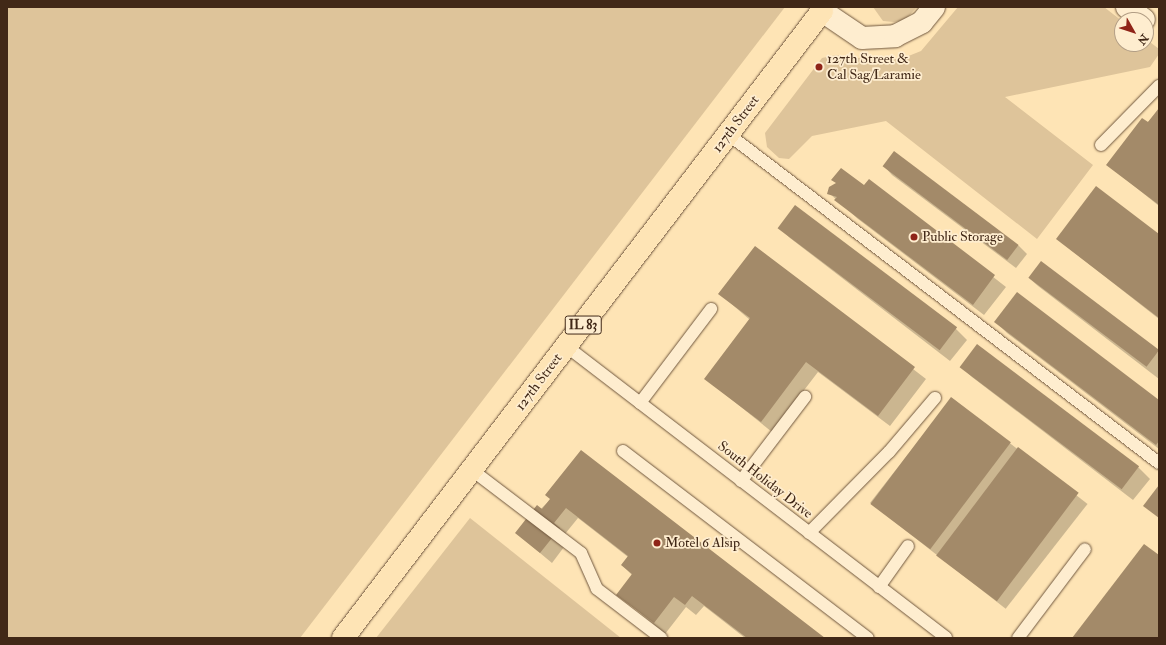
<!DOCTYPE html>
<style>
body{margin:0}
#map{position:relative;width:1166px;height:645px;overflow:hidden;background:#fee4b5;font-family:"IM FELL Double Pica",serif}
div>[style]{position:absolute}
.green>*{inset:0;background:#dec49a}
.shadow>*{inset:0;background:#0003;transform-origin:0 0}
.building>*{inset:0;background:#a38a69;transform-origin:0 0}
.roads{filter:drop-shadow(0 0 1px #70573e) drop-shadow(0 0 1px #70573e)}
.lane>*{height:12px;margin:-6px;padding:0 6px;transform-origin:6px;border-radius:6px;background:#feedcf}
.street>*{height:22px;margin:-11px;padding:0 11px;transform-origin:11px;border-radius:11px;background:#feedcf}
.primary>*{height:22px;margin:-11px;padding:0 11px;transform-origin:11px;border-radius:11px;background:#fee4b5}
.dots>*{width:11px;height:11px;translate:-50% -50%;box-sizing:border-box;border:2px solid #feedcf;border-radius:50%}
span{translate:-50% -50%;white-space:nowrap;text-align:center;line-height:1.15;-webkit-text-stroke:3.5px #feedcf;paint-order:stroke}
.shield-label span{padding:1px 3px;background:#feedcf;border:1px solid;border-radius:3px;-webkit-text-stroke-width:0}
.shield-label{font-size:13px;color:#412817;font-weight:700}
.poi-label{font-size:14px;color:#412817}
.left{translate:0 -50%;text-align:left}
.street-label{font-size:14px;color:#412817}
.frame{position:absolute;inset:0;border:8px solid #412817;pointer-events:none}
.north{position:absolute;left:1114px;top:12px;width:40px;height:40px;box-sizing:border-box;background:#feedcf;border:1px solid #b29e85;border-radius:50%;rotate:129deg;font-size:11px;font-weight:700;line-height:16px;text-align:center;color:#412817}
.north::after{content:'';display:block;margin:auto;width:14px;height:18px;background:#8f2418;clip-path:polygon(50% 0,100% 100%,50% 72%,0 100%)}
</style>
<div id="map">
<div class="green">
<i style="clip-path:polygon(7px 7px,785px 7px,300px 638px,7px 638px)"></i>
<i style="clip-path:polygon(873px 7px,917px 7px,905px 20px,894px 22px,883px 21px)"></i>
<i style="clip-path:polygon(958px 7px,1104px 7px,1122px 21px,1122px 44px,1146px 44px,1146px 39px,1159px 49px,1159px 54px,1150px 67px,1005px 97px,1093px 165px,1037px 239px,886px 121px,812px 136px,789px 159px,779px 158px,767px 147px,765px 133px,822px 58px,836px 55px,866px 59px,901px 59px,921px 51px)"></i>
<i style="clip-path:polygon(470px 518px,621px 638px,376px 638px)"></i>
</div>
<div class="shadow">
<i style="clip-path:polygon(1159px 110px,1159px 206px,1108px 165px)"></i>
<i style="clip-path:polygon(894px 152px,1019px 246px,1027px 254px,1016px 268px,892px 175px,884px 166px)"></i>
<i style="clip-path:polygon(869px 180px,1006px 287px,984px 315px,858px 219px,829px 193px,864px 186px)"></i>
<i style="clip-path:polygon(795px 206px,956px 329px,967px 340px,950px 361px,790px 238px,779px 228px)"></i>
<i style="clip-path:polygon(1159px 236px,1159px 319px,1057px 239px)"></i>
<i style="clip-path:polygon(755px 247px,926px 379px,890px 426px,818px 372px,772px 432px,706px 379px,750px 320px,720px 294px)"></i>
<i style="clip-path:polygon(1029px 278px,1159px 353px,1159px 379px,1038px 286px)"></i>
<i style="clip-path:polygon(996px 322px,1159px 401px,1159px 449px,1007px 333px)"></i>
<i style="clip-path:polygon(977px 345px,1139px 468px,1150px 479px,1133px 500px,972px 377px,961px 367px)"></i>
<i style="left:952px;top:398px;width:172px;height:133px;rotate:38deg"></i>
<i style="clip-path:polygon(551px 499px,824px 638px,745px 638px,704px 606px,696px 615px,686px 607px,665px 634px,618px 594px,633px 576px,622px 565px,628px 557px,578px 518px,565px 534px,570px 539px,552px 563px,516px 533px)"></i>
</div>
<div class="building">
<i style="clip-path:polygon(1159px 108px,1159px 205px,1106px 165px,1142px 118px,1148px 122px)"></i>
<i style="left:894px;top:151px;width:156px;height:19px;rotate:37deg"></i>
<i style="clip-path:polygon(841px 168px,864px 185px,869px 179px,995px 275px,973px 305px,834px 200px,837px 197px,827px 194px,829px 187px,836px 183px,831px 180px)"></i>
<i style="clip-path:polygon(1096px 186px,1159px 234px,1159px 318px,1056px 239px)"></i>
<i style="left:795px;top:205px;width:203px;height:29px;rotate:37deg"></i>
<i style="clip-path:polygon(755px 246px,915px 367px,878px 416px,806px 362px,761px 422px,704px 379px,750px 318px,718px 294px)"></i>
<i style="left:1041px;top:261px;width:148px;height:21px;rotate:37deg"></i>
<i style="clip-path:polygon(1017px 292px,1159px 400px,1159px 441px,1156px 445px,994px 322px)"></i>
<i style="left:977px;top:344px;width:203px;height:29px;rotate:37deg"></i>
<i style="left:951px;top:397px;width:75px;height:134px;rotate:37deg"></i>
<i style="left:1018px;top:447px;width:76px;height:136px;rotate:37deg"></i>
<i style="clip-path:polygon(581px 450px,825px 638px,747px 638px,692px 596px,685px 605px,674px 597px,654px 623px,616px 595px,632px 574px,621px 565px,628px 556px,566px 508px,554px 523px,560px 528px,540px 553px,515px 533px,537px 505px,542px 509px,550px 499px,545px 495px)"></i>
<i style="clip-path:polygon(1159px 485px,1159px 518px,1143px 506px)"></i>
<i style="clip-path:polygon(1144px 544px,1159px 555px,1159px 638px,1072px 638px)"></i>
</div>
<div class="roads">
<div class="lane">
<i style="left:728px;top:134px;width:542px;rotate:37.36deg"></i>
<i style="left:1101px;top:145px;width:83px;rotate:-45.5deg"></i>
<i style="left:566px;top:346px;width:479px;rotate:37.5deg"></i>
<i style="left:640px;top:403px;width:118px;rotate:-52.9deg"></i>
<i style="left:623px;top:451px;width:308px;rotate:37.4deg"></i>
<i style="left:472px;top:470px;width:137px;rotate:37.3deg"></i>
<i style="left:581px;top:553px;width:39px;rotate:66deg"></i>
<i style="left:597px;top:589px;width:81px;rotate:37.4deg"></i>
<i style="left:741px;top:481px;width:106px;rotate:-52.7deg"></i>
<i style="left:809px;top:533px;width:114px;rotate:-45.4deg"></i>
<i style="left:889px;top:452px;width:71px;rotate:-49.6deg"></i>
<i style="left:879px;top:587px;width:50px;rotate:-54.7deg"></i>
<i style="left:1018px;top:638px;width:111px;rotate:-53deg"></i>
</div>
<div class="street">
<i style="left:1127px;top:7px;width:21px;rotate:37deg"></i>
<i style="left:822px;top:11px;width:48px;rotate:34deg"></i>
<i style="left:862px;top:38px;width:33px;rotate:-3deg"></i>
<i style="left:895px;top:36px;width:30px;rotate:-27deg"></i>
<i style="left:922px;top:22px;width:19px;rotate:-51deg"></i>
</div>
<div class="primary">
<i style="left:343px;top:638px;width:789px;rotate:-52.62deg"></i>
</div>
</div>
<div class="dots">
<i style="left:819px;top:67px;background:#8f2418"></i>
<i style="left:914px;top:237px;background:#8f2418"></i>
<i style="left:657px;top:543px;background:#8f2418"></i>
</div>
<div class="shield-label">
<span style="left:583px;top:325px">IL 83</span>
</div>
<div class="poi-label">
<span class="left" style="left:827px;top:67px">127th Street &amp;<br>Cal Sag/Laramie</span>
<span class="left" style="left:922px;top:237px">Public Storage</span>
<span class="left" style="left:665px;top:543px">Motel 6 Alsip</span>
</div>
<div class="street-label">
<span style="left:736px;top:124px;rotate:-53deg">127th Street</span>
<span style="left:539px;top:382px;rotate:-53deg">127th Street</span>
<span style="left:765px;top:480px;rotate:38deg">South Holiday Drive</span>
</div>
<div class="frame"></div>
<div class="north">N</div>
</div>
